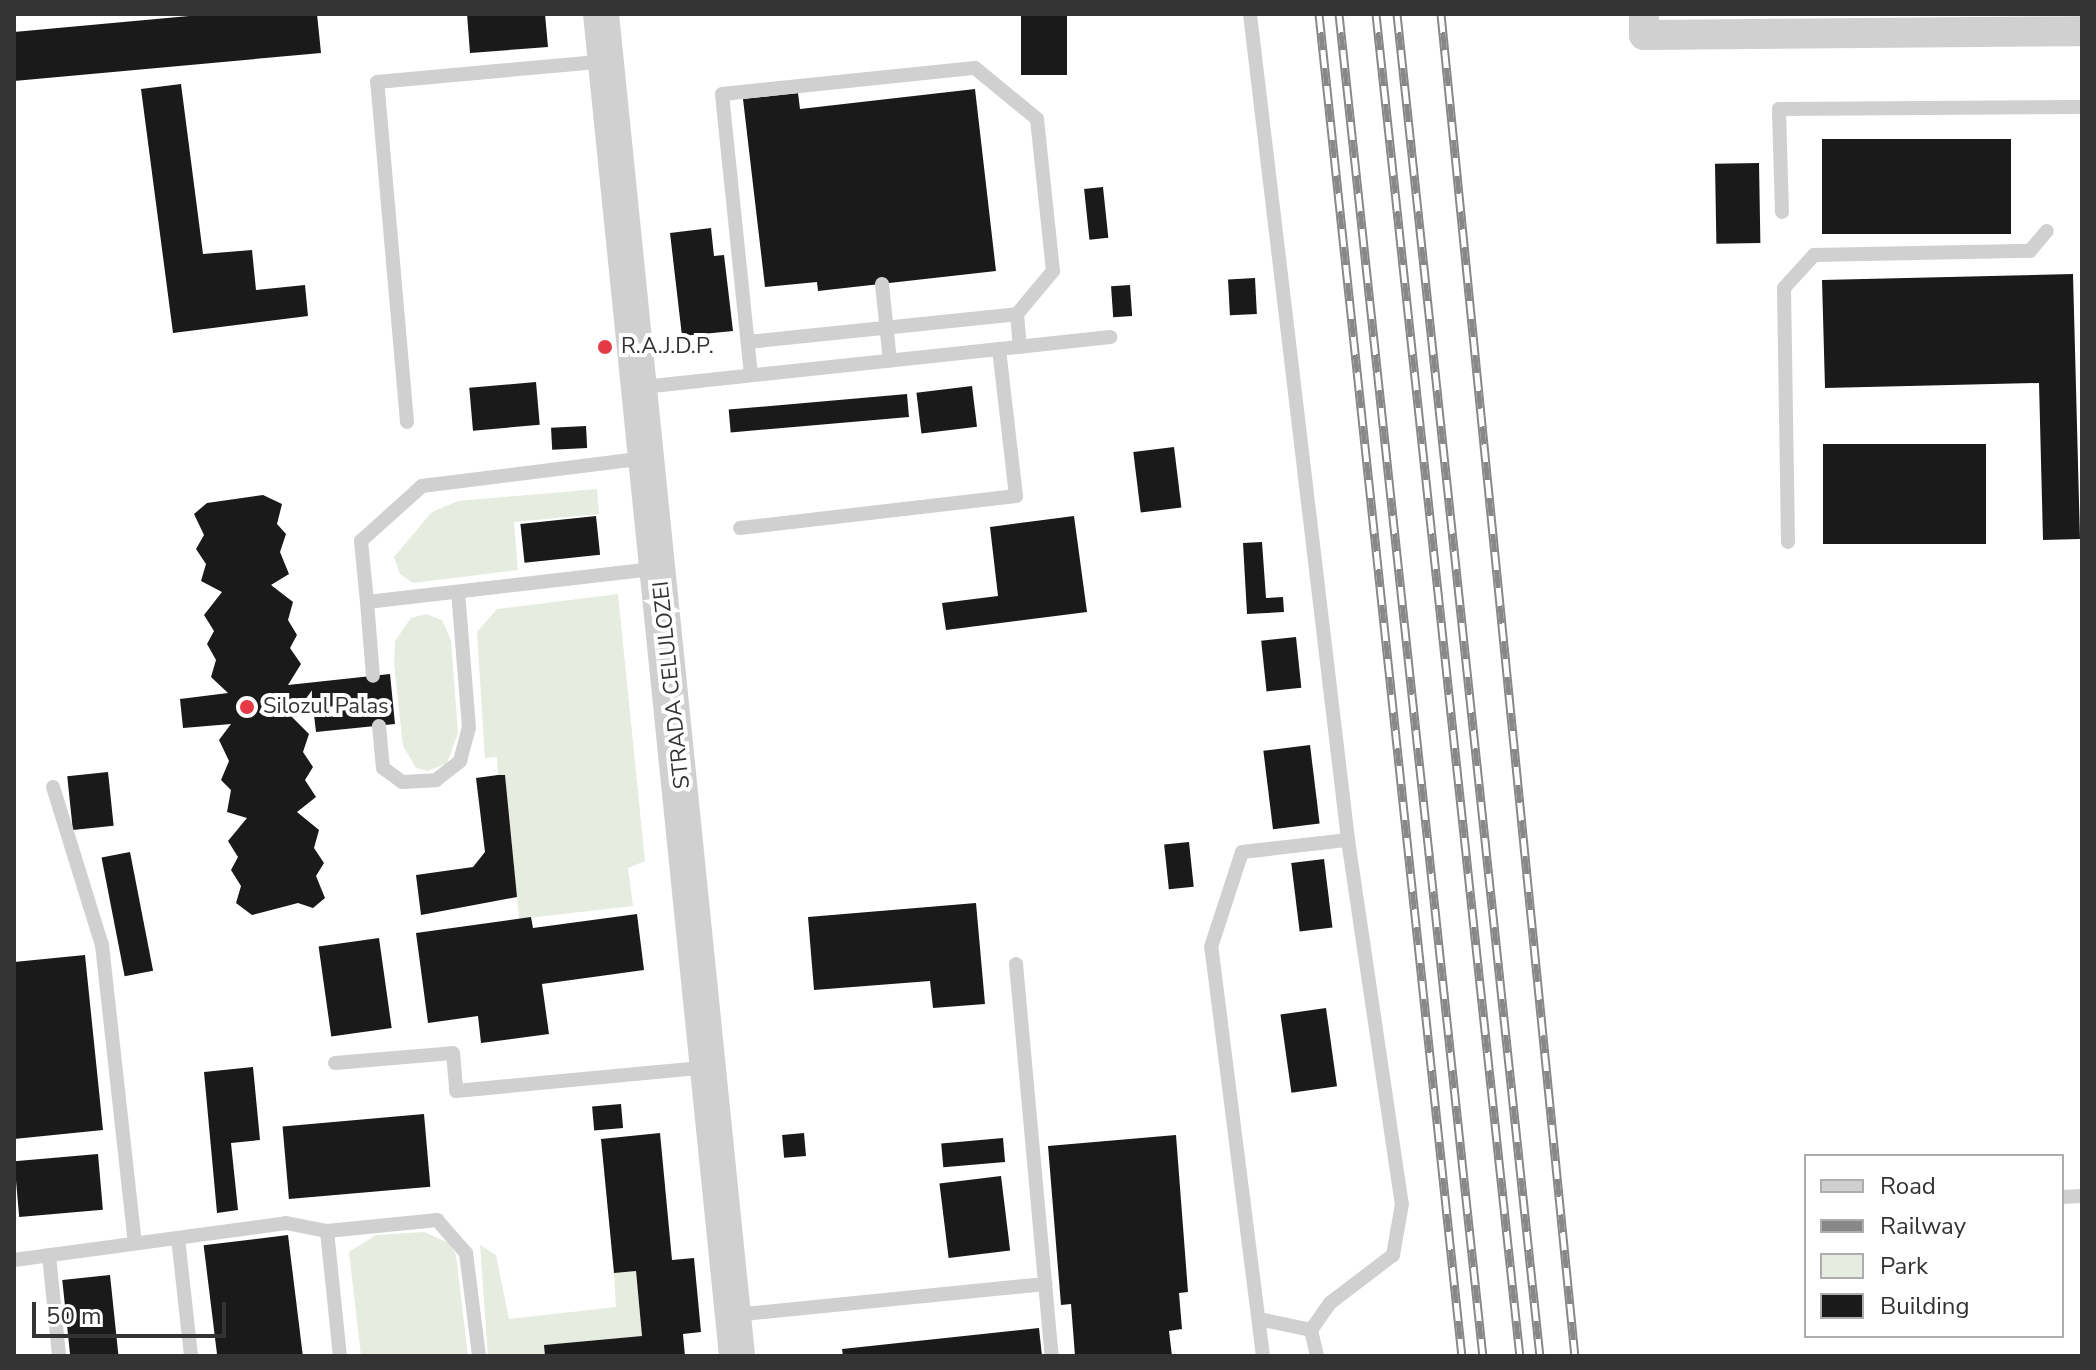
<!DOCTYPE html>
<style>
body{margin:0}
#map{position:relative;width:2096px;height:1370px;overflow:hidden;background:#fff;font-family:"Nunito Sans",sans-serif}
div>[style]{position:absolute}
.green>*{inset:0;background:#e6ecdf}
.building>*{inset:0;background:#1a1a1a;transform-origin:0 0}
.service>*{height:14px;margin:-7px;padding:0 7px;transform-origin:7px;border-radius:7px;background:#d0d0d0}
.minor>*{height:30px;margin:-15px;padding:0 15px;transform-origin:15px;border-radius:15px;background:#d0d0d0}
.tertiary>*{height:36px;margin:-18px;padding:0 18px;transform-origin:18px;border-radius:18px;background:#d0d0d0}
.rail>*{height:9px;margin-top:-4.5px;transform-origin:0;background:repeating-linear-gradient(90deg,#fff 0 18px,#888 0 36px);box-sizing:border-box;border-block:2px solid #888}
.dots>*{width:22px;height:22px;translate:-50% -50%;box-sizing:border-box;border:4px solid #fff;border-radius:50%}
span{translate:-50% -50%;white-space:nowrap;text-align:center;line-height:1.15;-webkit-text-stroke:8px #fff;paint-order:stroke}
.poi-label{font-size:22px;color:#333}
.left{translate:0 -50%;text-align:left}
.street-label{font-size:22px;color:#333}
.frame{position:absolute;inset:0;border:16px solid #333;pointer-events:none}
.legend{position:absolute;left:1804px;top:1154px;width:260px;height:184px;box-sizing:border-box;background:#fff;border:2px solid #adadad;margin:0;padding:10px 14px;list-style:none;font-size:24px;color:#333}
.legend li{display:flex;align-items:center;gap:16px;height:40px}
.legend b{width:40px;border:2px solid #adadad}
.scale{position:absolute;left:32px;top:1302px;width:194px;height:36px;box-sizing:border-box;border:4px solid #333;border-top:0;padding-left:10px;font-size:24px;line-height:28px;white-space:nowrap;color:#333;-webkit-text-stroke:6px #fff;paint-order:stroke}
</style>
<div id="map">
<div class="green">
<i style="clip-path:polygon(597px 489px,599px 514px,514px 522px,518px 570px,413px 583px,400px 574px,394px 557px,432px 512px,458px 501px)"></i>
<i style="clip-path:polygon(618px 594px,645px 861px,628px 868px,633px 906px,519px 919px,505px 775px,498px 775px,497px 757px,485px 758px,477px 632px,497px 609px)"></i>
<i style="clip-path:polygon(426px 614px,442px 620px,451px 640px,458px 733px,447px 763px,428px 771px,416px 768px,403px 746px,394px 663px,395px 641px,411px 618px)"></i>
<i style="clip-path:polygon(424px 1232px,449px 1243px,456px 1255px,468px 1356px,361px 1356px,349px 1252px,376px 1235px)"></i>
<i style="clip-path:polygon(480px 1245px,496px 1255px,509px 1319px,616px 1307px,614px 1273px,636px 1271px,642px 1336px,545px 1345px,545px 1356px,488px 1356px)"></i>
</div>
<div class="building">
<i style="clip-path:polygon(211px 14px,317px 14px,321px 53px,14px 81px,14px 32px)"></i>
<i style="clip-path:polygon(467px 14px,545px 14px,548px 47px,470px 53px)"></i>
<i style="left:1021px;top:14px;width:46px;height:61px"></i>
<i style="clip-path:polygon(181px 84px,203px 254px,252px 250px,256px 290px,305px 285px,308px 316px,173px 333px,141px 89px)"></i>
<i style="clip-path:polygon(975px 89px,996px 271px,818px 291px,817px 282px,765px 287px,743px 99px,798px 93px,800px 109px)"></i>
<i style="left:2011px;top:139px;width:95px;height:189px;rotate:90deg"></i>
<i style="left:1759px;top:163px;width:80px;height:44px;rotate:89deg"></i>
<i style="left:1103px;top:187px;width:51px;height:19px;rotate:84deg"></i>
<i style="clip-path:polygon(711px 228px,714px 256px,724px 255px,733px 331px,682px 336px,670px 233px)"></i>
<i style="clip-path:polygon(2073px 274px,2080px 539px,2043px 540px,2039px 383px,1825px 388px,1822px 280px)"></i>
<i style="left:1255px;top:278px;width:36px;height:27px;rotate:87deg"></i>
<i style="left:1130px;top:285px;width:31px;height:19px;rotate:86deg"></i>
<i style="left:536px;top:382px;width:43px;height:67px;rotate:85deg"></i>
<i style="left:972px;top:386px;width:41px;height:56px;rotate:83deg"></i>
<i style="left:907px;top:394px;width:23px;height:179px;rotate:85deg"></i>
<i style="left:586px;top:426px;width:22px;height:35px;rotate:87deg"></i>
<i style="left:1823px;top:444px;width:163px;height:100px"></i>
<i style="left:1174px;top:447px;width:61px;height:41px;rotate:83deg"></i>
<i style="clip-path:polygon(263px 495px,282px 504px,277px 524px,286px 534px,280px 552px,289px 574px,271px 585px,293px 602px,288px 620px,297px 635px,290px 648px,301px 664px,288px 685px,390px 674px,395px 724px,316px 732px,314px 715px,292px 717px,309px 734px,303px 752px,313px 767px,305px 780px,316px 797px,297px 812px,319px 830px,314px 848px,324px 863px,316px 876px,325px 898px,313px 908px,298px 903px,252px 915px,236px 903px,241px 886px,231px 870px,238px 857px,228px 841px,247px 818px,227px 812px,231px 790px,221px 780px,229px 761px,219px 740px,231px 724px,183px 728px,180px 699px,228px 693px,211px 677px,216px 660px,207px 644px,214px 631px,204px 615px,222px 592px,201px 581px,206px 564px,196px 549px,204px 535px,194px 514px,207px 503px)"></i>
<i style="left:596px;top:516px;width:39px;height:76px;rotate:84deg"></i>
<i style="clip-path:polygon(1074px 516px,1087px 612px,946px 630px,942px 603px,998px 596px,990px 527px)"></i>
<i style="clip-path:polygon(1262px 542px,1266px 598px,1283px 597px,1284px 612px,1247px 614px,1243px 543px)"></i>
<i style="left:1296px;top:637px;width:51px;height:35px;rotate:84deg"></i>
<i style="left:1310px;top:745px;width:79px;height:47px;rotate:83deg"></i>
<i style="left:108px;top:772px;width:54px;height:41px;rotate:84deg"></i>
<i style="clip-path:polygon(498px 775px,505px 775px,517px 897px,421px 915px,416px 875px,473px 867px,485px 852px,476px 778px)"></i>
<i style="left:1189px;top:842px;width:45px;height:25px;rotate:84deg"></i>
<i style="left:130px;top:852px;width:121px;height:29px;rotate:79deg"></i>
<i style="left:1324px;top:859px;width:69px;height:33px;rotate:83deg"></i>
<i style="clip-path:polygon(976px 903px,985px 1004px,933px 1008px,930px 981px,814px 990px,808px 917px)"></i>
<i style="clip-path:polygon(637px 914px,644px 970px,542px 984px,549px 1034px,481px 1043px,478px 1016px,428px 1023px,416px 933px,531px 917px,533px 928px)"></i>
<i style="left:379px;top:938px;width:91px;height:61px;rotate:82deg"></i>
<i style="clip-path:polygon(85px 955px,103px 1130px,14px 1139px,14px 962px)"></i>
<i style="left:1326px;top:1008px;width:79px;height:46px;rotate:82deg"></i>
<i style="clip-path:polygon(253px 1067px,260px 1140px,231px 1143px,238px 1210px,217px 1213px,204px 1072px)"></i>
<i style="left:621px;top:1104px;width:24px;height:29px;rotate:85deg"></i>
<i style="left:424px;top:1114px;width:73px;height:142px;rotate:85deg"></i>
<i style="clip-path:polygon(660px 1133px,672px 1260px,694px 1258px,701px 1332px,683px 1334px,685px 1356px,545px 1356px,544px 1345px,642px 1336px,636px 1271px,614px 1273px,601px 1139px)"></i>
<i style="left:804px;top:1133px;width:23px;height:22px;rotate:85deg"></i>
<i style="clip-path:polygon(1176px 1135px,1188px 1292px,1179px 1293px,1182px 1329px,1169px 1331px,1172px 1356px,1075px 1356px,1071px 1304px,1061px 1305px,1048px 1146px)"></i>
<i style="left:1003px;top:1138px;width:24px;height:62px;rotate:85deg"></i>
<i style="left:98px;top:1154px;width:56px;height:84px;rotate:85deg"></i>
<i style="left:1001px;top:1176px;width:75px;height:62px;rotate:83deg"></i>
<i style="left:288px;top:1235px;width:122px;height:85px;rotate:83deg"></i>
<i style="left:110px;top:1275px;width:81px;height:48px;rotate:84deg"></i>
<i style="clip-path:polygon(1039px 1328px,1042px 1356px,843px 1356px,842px 1349px)"></i>
</div>
<div class="service">
<i style="left:1250px;top:14px;width:832px;rotate:83.23deg"></i>
<i style="left:1348px;top:840px;width:368px;rotate:81.6deg"></i>
<i style="left:1402px;top:1204px;width:52px;rotate:100deg"></i>
<i style="left:1393px;top:1255px;width:79px;rotate:142.7deg"></i>
<i style="left:1330px;top:1303px;width:33px;rotate:125deg"></i>
<i style="left:1311px;top:1330px;width:27px;rotate:77deg"></i>
<i style="left:1782px;top:212px;width:103px;rotate:-91.7deg"></i>
<i style="left:1779px;top:109px;width:303px;rotate:-0.4deg"></i>
<i style="left:882px;top:284px;width:77px;rotate:84.1deg"></i>
<i style="left:748px;top:342px;width:270px;rotate:-5.9deg"></i>
<i style="left:751px;top:375px;width:282px;rotate:-95.9deg"></i>
<i style="left:722px;top:94px;width:254px;rotate:-5.9deg"></i>
<i style="left:975px;top:68px;width:80px;rotate:39.4deg"></i>
<i style="left:1037px;top:119px;width:153px;rotate:84deg"></i>
<i style="left:1053px;top:271px;width:56px;rotate:129.9deg"></i>
<i style="left:1017px;top:314px;width:33px;rotate:85deg"></i>
<i style="left:643px;top:387px;width:470px;rotate:-6.1deg"></i>
<i style="left:407px;top:422px;width:341px;rotate:-95deg"></i>
<i style="left:377px;top:82px;width:230px;rotate:-5.2deg"></i>
<i style="left:646px;top:458px;width:226px;rotate:172.9deg"></i>
<i style="left:422px;top:486px;width:82px;rotate:138deg"></i>
<i style="left:361px;top:541px;width:61px;rotate:84.4deg"></i>
<i style="left:367px;top:602px;width:294px;rotate:-6.6deg"></i>
<i style="left:740px;top:528px;width:278px;rotate:-6.6deg"></i>
<i style="left:1016px;top:496px;width:148px;rotate:-96.6deg"></i>
<i style="left:1788px;top:542px;width:254px;rotate:-90.9deg"></i>
<i style="left:1784px;top:288px;width:45px;rotate:-47.7deg"></i>
<i style="left:1814px;top:255px;width:216px;rotate:-1.1deg"></i>
<i style="left:2030px;top:251px;width:26px;rotate:-50deg"></i>
<i style="left:367px;top:602px;width:74px;rotate:85.4deg"></i>
<i style="left:379px;top:726px;width:42px;rotate:84.6deg"></i>
<i style="left:383px;top:768px;width:24px;rotate:36deg"></i>
<i style="left:402px;top:782px;width:34px;rotate:-3deg"></i>
<i style="left:436px;top:780px;width:31px;rotate:-38deg"></i>
<i style="left:460px;top:761px;width:34px;rotate:-75deg"></i>
<i style="left:469px;top:728px;width:136px;rotate:-94.6deg"></i>
<i style="left:53px;top:787px;width:165px;rotate:72.8deg"></i>
<i style="left:102px;top:945px;width:300px;rotate:83.7deg"></i>
<i style="left:1016px;top:964px;width:394px;rotate:84.8deg"></i>
<i style="left:335px;top:1063px;width:118px;rotate:-4.8deg"></i>
<i style="left:453px;top:1053px;width:38px;rotate:85deg"></i>
<i style="left:456px;top:1091px;width:254px;rotate:-5.4deg"></i>
<i style="left:2062px;top:1197px;width:20px;rotate:-3deg"></i>
<i style="left:327px;top:1231px;width:126px;rotate:84.1deg"></i>
<i style="left:178px;top:1238px;width:119px;rotate:83.7deg"></i>
<i style="left:49px;top:1255px;width:101px;rotate:84.3deg"></i>
<i style="left:14px;top:1260px;width:275px;rotate:-7.7deg"></i>
<i style="left:286px;top:1223px;width:42px;rotate:11deg"></i>
<i style="left:327px;top:1231px;width:111px;rotate:-5.7deg"></i>
<i style="left:437px;top:1220px;width:44px;rotate:48.7deg"></i>
<i style="left:466px;top:1253px;width:104px;rotate:82.8deg"></i>
<i style="left:734px;top:1315px;width:313px;rotate:-5.7deg"></i>
<i style="left:1259px;top:1319px;width:53px;rotate:11.9deg"></i>
<i style="left:1263px;top:1356px;width:412px;rotate:-97.2deg"></i>
<i style="left:1211px;top:947px;width:100px;rotate:-71.9deg"></i>
<i style="left:1242px;top:852px;width:107px;rotate:-6.5deg"></i>
</div>
<div class="minor">
<i style="left:1644px;top:14px;width:21px;rotate:90deg"></i>
<i style="left:1644px;top:35px;width:438px;rotate:-0.5deg"></i>
</div>
<div class="tertiary">
<i style="left:601px;top:14px;width:1349px;rotate:84.21deg"></i>
</div>
<div class="rail">
<i style="left:1319px;top:14px;width:1350px;rotate:83.92deg"></i>
<i style="left:1339px;top:14px;width:1350px;rotate:83.88deg"></i>
<i style="left:1376px;top:14px;width:1350px;rotate:83.88deg"></i>
<i style="left:1397px;top:14px;width:1350px;rotate:83.92deg"></i>
<i style="left:1441px;top:14px;width:1349px;rotate:84.3deg"></i>
</div>
<div class="dots">
<i style="left:605px;top:347px;background:#e63946"></i>
<i style="left:247px;top:707px;background:#e63946"></i>
</div>
<div class="poi-label">
<span class="left" style="left:621px;top:347px">R.A.J.D.P.</span>
<span class="left" style="left:263px;top:707px">Silozul Palas</span>
</div>
<div class="street-label">
<span style="left:672px;top:685px;rotate:-96deg">STRADA CELULOZEI</span>
</div>
<div class="frame"></div>
<ul class="legend">
<li><b style="height:10px;background:#d0d0d0"></b>Road</li>
<li><b style="height:10px;background:#888"></b>Railway</li>
<li><b style="height:22px;background:#e6ecdf"></b>Park</li>
<li><b style="height:22px;background:#1a1a1a"></b>Building</li>
</ul>
<div class="scale">50 m</div>
</div>
